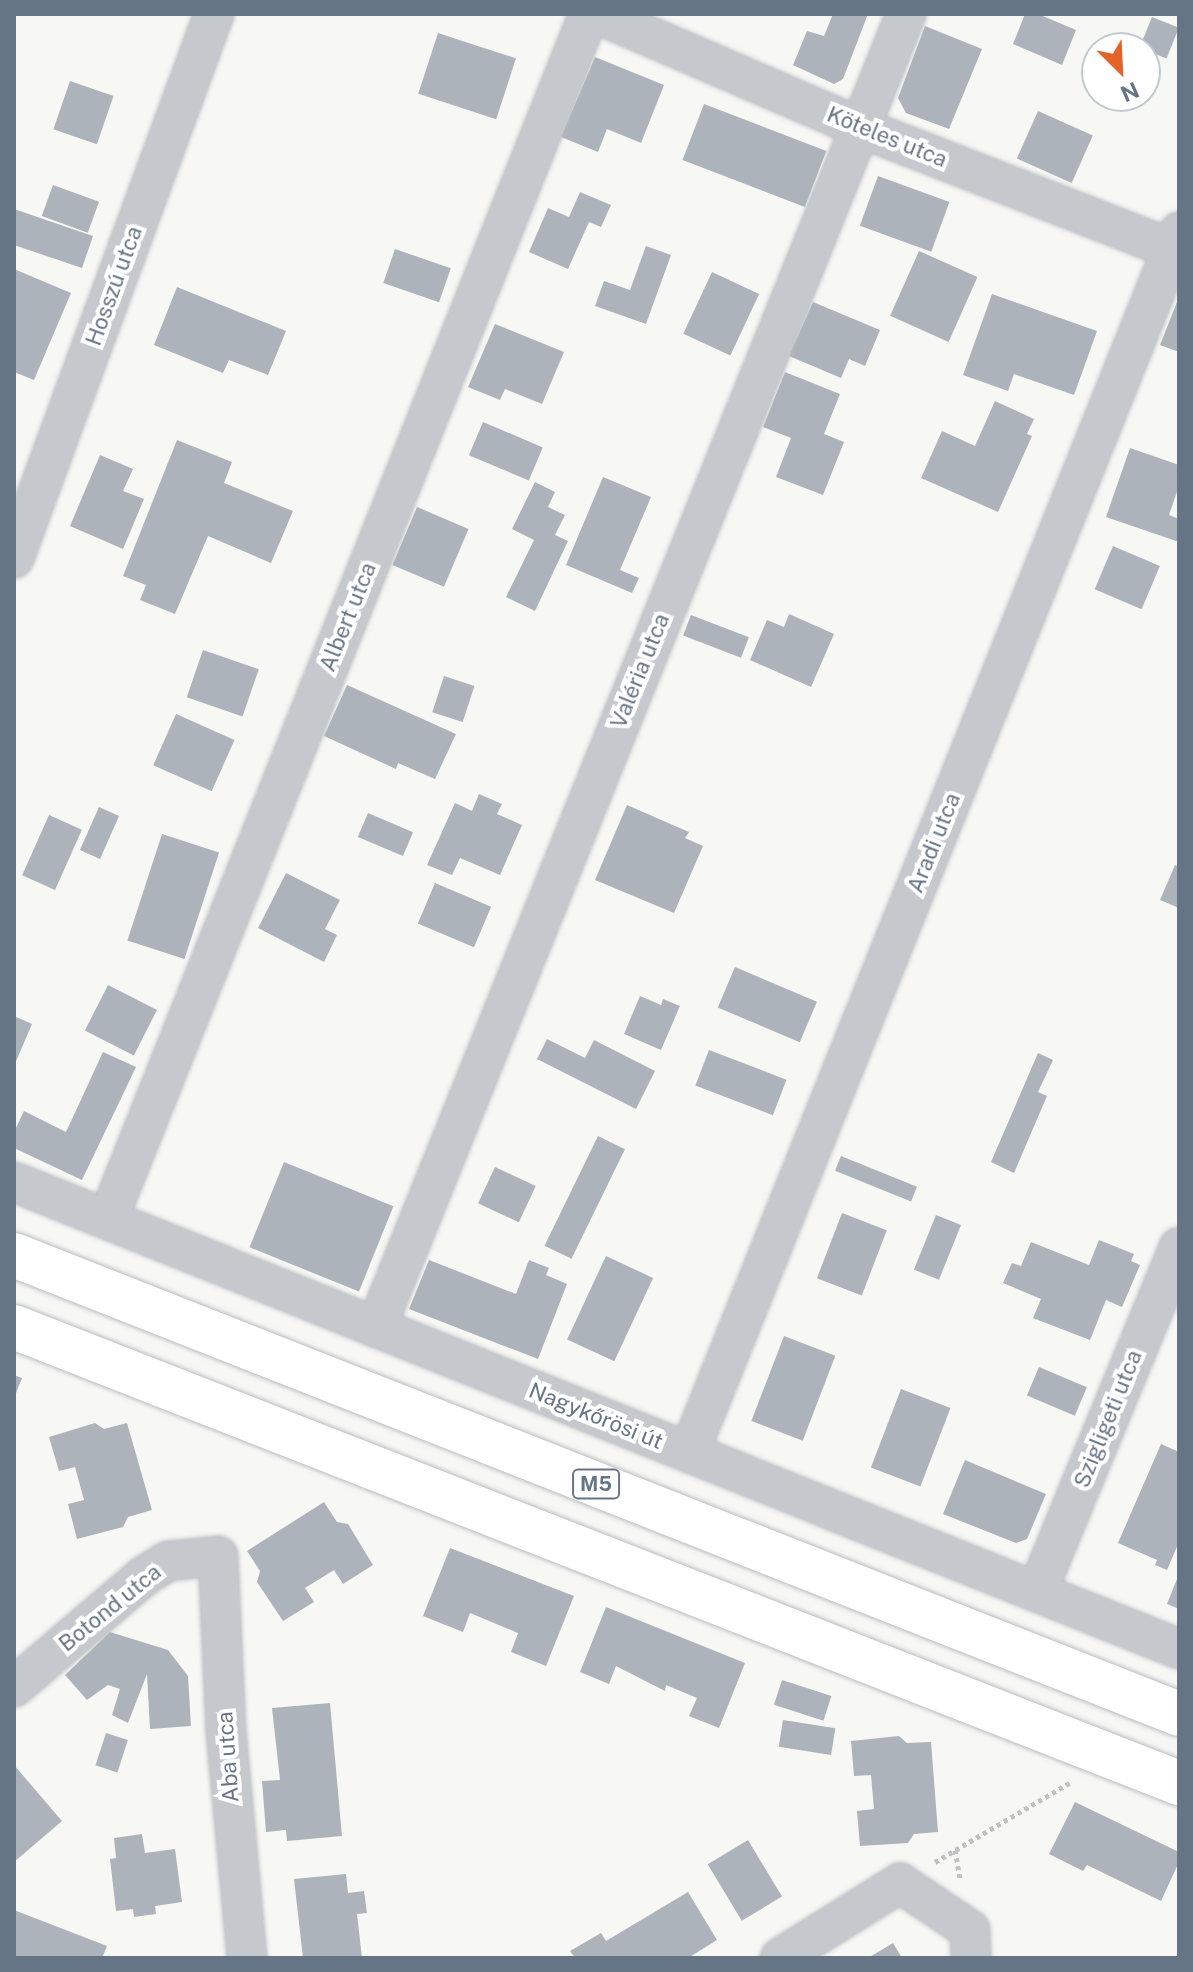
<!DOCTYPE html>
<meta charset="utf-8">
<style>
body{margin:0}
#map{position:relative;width:1193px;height:1972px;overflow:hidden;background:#f7f7f4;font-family:"Public Sans",sans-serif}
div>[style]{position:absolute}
.building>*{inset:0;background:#acb3ba;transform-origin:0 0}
.path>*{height:5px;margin-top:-2.5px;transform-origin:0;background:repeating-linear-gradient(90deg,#bfc1c3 0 4px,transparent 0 8px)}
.roads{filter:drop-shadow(0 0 2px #b8bcc0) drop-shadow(0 0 2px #b8bcc0)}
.minor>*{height:38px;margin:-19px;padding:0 19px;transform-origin:19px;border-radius:19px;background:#c5c8cc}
.primary>*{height:44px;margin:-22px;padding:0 22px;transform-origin:22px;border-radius:22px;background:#fff}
span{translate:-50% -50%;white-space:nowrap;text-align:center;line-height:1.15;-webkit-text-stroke:8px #fff;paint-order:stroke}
.shield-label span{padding:2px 6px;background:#fff;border:2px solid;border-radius:6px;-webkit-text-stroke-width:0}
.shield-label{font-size:20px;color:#667586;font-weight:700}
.street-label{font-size:22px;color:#667586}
.frame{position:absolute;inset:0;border:16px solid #667586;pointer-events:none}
.north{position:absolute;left:1081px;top:32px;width:80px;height:80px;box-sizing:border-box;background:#fff;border:2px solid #c2c8cf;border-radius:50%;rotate:156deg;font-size:22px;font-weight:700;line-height:32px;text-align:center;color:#667586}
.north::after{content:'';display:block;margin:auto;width:28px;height:36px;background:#e46427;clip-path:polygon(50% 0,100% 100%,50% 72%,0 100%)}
</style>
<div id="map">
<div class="building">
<i style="clip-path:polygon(833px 14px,868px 14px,843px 79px,834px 84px,793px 65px,807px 31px,824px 36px)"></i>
<i style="clip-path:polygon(1025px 14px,1038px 14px,1076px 30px,1062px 65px,1013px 44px)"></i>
<i style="left:1152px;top:17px;width:29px;height:33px;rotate:22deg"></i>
<i style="clip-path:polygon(925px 26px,982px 49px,949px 129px,906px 113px,898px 98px)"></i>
<i style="left:438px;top:33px;width:82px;height:64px;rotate:18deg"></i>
<i style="clip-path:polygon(595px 57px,664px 85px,641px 143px,607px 129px,598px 152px,561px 137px)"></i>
<i style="left:70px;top:81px;width:46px;height:51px;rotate:19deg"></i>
<i style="left:704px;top:104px;width:131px;height:60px;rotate:21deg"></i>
<i style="left:1038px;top:111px;width:60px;height:52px;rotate:24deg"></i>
<i style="left:878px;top:176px;width:76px;height:53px;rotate:20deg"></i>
<i style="left:53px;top:185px;width:49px;height:33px;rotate:20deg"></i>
<i style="clip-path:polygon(580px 192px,611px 205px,601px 227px,589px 222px,568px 269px,529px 252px,548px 208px,569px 217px)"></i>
<i style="clip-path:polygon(14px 209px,93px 236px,82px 268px,14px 245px)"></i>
<i style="clip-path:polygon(646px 246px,671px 255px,646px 324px,595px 306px,604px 281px,630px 290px)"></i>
<i style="left:395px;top:249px;width:59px;height:36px;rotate:19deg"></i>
<i style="left:919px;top:251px;width:64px;height:71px;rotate:24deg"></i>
<i style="clip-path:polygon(14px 269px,71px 293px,34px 380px,14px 372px)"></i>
<i style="left:712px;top:272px;width:52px;height:68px;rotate:25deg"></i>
<i style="clip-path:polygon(177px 287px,286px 331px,268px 375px,229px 360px,223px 373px,154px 345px)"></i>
<i style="clip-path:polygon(992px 294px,1097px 331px,1074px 395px,1014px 374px,1008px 391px,963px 375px)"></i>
<i style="clip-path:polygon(1179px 297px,1179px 352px,1160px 345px)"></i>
<i style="clip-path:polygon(813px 302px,880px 330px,865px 366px,849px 359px,841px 378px,789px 356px)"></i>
<i style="clip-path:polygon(495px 324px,564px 352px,542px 404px,505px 389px,500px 400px,468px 387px)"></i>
<i style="clip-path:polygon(785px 372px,840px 394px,824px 434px,844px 442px,823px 495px,776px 477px,791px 438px,763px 427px)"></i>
<i style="clip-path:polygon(995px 401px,1034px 419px,1027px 434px,1032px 436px,998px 512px,921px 478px,942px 431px,975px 446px)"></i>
<i style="left:483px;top:422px;width:65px;height:36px;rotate:23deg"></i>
<i style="clip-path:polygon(177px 440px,232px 462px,224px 483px,293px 511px,271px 563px,208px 536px,175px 614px,140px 600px,146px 585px,123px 576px)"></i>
<i style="clip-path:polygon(1130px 448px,1179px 465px,1179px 486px,1169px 515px,1179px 519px,1179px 542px,1106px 517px)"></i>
<i style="clip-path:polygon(100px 455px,133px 469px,123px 491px,144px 499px,123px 549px,70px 526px)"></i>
<i style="clip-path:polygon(603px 477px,651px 497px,620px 570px,639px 578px,632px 593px,566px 565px)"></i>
<i style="clip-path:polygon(535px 482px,555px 492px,548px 507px,565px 515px,555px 535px,568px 541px,535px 611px,506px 597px,534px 540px,512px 529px)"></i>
<i style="left:417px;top:507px;width:56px;height:63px;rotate:23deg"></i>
<i style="left:1113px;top:546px;width:51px;height:47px;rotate:23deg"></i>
<i style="clip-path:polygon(789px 614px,834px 634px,811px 687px,750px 660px,767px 620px,784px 627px)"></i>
<i style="left:691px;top:615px;width:62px;height:22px;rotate:21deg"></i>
<i style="left:203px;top:650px;width:59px;height:50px;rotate:19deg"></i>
<i style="left:444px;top:676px;width:32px;height:38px;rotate:18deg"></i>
<i style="clip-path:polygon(347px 685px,456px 734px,435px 779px,398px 763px,396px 769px,324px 736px)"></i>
<i style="left:176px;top:714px;width:64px;height:56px;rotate:24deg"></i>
<i style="clip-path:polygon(479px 794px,502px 804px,497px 814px,522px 825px,500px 875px,460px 858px,452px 875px,427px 865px,455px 803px,472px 811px)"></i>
<i style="clip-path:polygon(627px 805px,689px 832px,685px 838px,703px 846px,674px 913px,595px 880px)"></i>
<i style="left:99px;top:807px;width:22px;height:47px;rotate:24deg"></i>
<i style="left:368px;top:813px;width:49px;height:26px;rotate:23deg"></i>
<i style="left:49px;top:815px;width:36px;height:66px;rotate:24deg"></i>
<i style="left:162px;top:834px;width:60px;height:112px;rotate:18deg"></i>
<i style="clip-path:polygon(1175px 865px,1179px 867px,1179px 908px,1160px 900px)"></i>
<i style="clip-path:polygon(286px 873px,340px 900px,325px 929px,337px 935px,324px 962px,258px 928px)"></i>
<i style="left:435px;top:883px;width:61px;height:44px;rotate:23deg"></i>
<i style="left:735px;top:967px;width:89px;height:44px;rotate:23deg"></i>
<i style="left:108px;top:985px;width:55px;height:51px;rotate:27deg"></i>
<i style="clip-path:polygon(640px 996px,661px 1005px,663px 999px,680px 1006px,661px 1050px,624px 1034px)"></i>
<i style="clip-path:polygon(14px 1016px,32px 1024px,14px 1066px)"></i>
<i style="clip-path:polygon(547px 1039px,585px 1058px,594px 1040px,655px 1071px,636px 1109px,537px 1059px)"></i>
<i style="left:709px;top:1050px;width:83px;height:38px;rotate:21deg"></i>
<i style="clip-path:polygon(103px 1052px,136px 1067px,82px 1180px,14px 1148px,14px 1132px,24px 1111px,66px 1132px)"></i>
<i style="clip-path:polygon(1038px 1053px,1053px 1060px,1038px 1092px,1047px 1096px,1014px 1173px,991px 1162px)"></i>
<i style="left:598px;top:1136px;width:30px;height:122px;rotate:26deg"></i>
<i style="left:841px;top:1156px;width:82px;height:16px;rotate:22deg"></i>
<i style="left:284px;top:1162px;width:118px;height:92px;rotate:22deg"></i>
<i style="left:495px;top:1167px;width:45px;height:40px;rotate:25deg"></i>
<i style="left:842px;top:1213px;width:48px;height:70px;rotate:21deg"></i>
<i style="left:936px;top:1215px;width:27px;height:59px;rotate:22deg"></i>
<i style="clip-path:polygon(1099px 1240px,1134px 1254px,1131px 1261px,1140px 1265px,1122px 1307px,1106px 1300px,1090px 1340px,1033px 1318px,1041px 1299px,1003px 1283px,1012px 1263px,1021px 1266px,1031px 1242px,1089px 1265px)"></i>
<i style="left:606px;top:1256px;width:52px;height:92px;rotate:25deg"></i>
<i style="clip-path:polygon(429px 1260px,516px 1294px,529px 1260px,549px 1268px,546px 1275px,567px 1284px,538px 1359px,409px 1309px)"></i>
<i style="left:784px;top:1336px;width:55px;height:91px;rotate:21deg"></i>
<i style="left:1039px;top:1367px;width:52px;height:31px;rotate:23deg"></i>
<i style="clip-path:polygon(14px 1375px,22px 1378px,14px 1398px)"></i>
<i style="left:901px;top:1389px;width:53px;height:84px;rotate:21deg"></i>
<i style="clip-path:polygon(95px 1423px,104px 1429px,127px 1423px,152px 1510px,128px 1517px,123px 1527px,77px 1539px,68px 1504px,84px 1500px,75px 1467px,59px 1471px,49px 1437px)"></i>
<i style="clip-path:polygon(1161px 1444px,1179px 1452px,1179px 1542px,1167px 1570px,1155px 1565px,1157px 1560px,1118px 1543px)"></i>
<i style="clip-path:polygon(965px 1460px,1046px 1494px,1027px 1539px,1016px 1543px,943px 1514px)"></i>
<i style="clip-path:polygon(324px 1502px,337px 1522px,348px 1524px,373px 1565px,343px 1584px,334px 1570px,305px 1588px,314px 1602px,283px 1621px,257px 1582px,260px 1571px,247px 1551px)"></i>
<i style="clip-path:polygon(450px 1548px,574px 1596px,546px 1666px,511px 1652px,518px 1633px,470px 1613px,463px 1632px,423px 1616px)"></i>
<i style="clip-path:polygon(1179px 1574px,1179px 1609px,1167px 1604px)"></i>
<i style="clip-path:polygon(606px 1607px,745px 1663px,719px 1728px,689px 1716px,697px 1698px,666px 1685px,665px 1691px,616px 1666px,609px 1684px,580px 1672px)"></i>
<i style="clip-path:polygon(110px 1632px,168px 1650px,188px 1676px,191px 1726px,150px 1729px,147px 1674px,128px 1723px,112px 1715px,120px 1689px,108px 1685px,87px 1700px,65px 1675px)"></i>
<i style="left:782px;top:1680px;width:52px;height:26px;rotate:18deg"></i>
<i style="clip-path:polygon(330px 1703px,342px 1836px,287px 1841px,286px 1830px,266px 1832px,262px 1781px,280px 1780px,272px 1708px)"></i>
<i style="left:783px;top:1720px;width:53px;height:27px;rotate:9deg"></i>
<i style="left:106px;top:1733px;width:23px;height:34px;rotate:18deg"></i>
<i style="clip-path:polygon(899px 1736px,907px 1743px,931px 1742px,938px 1832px,914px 1834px,908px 1843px,860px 1846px,857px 1811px,874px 1809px,871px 1775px,854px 1776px,851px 1741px)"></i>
<i style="clip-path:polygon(14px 1765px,62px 1821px,14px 1862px)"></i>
<i style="clip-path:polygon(1075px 1802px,1179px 1852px,1179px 1862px,1161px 1901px,1087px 1865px,1083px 1871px,1049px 1854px)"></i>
<i style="clip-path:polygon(142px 1834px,145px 1853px,175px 1849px,182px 1902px,155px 1906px,156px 1914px,134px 1917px,133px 1909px,116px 1911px,110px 1859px,116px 1858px,114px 1838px)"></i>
<i style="left:748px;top:1840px;width:66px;height:47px;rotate:59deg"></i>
<i style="clip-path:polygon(346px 1874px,348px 1893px,364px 1891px,367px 1913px,357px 1914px,362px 1958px,303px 1958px,294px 1879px)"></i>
<i style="clip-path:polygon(688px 1892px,717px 1940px,688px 1958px,575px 1958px,570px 1951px,601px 1933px,606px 1941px)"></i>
<i style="clip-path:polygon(14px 1910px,107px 1946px,102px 1958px,14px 1958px)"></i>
<i style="clip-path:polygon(893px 1943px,902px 1958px,868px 1958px)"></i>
</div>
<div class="path">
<i style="left:955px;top:1850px;width:28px;rotate:80deg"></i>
<i style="left:935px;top:1862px;width:158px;rotate:-30.5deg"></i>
</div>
<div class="roads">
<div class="minor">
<i style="left:598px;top:14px;width:284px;rotate:23.4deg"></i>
<i style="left:859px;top:127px;width:344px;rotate:21.3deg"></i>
<i style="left:14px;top:558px;width:580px;rotate:-69.81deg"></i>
<i style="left:14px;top:1182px;width:1255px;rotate:21.84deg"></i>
<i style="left:108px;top:1219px;width:1297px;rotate:-68.24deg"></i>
<i style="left:376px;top:1328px;width:1417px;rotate:-68.03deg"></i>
<i style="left:689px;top:1453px;width:1316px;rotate:-68.13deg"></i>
<i style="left:1037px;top:1592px;width:373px;rotate:-67.6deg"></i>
<i style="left:14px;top:1687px;width:171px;rotate:-40.5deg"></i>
<i style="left:144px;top:1576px;width:28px;rotate:-32deg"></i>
<i style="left:168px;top:1561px;width:50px;rotate:-5.7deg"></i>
<i style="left:218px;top:1556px;width:175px;rotate:87.4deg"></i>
<i style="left:226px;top:1731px;width:228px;rotate:84.7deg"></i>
<i style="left:780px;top:1958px;width:142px;rotate:-32deg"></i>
<i style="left:900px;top:1883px;width:84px;rotate:33.9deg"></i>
<i style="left:970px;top:1930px;width:28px;rotate:88deg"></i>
</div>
<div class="primary">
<i style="left:14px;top:1255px;width:1252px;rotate:21.5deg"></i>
<i style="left:14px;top:1327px;width:1251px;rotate:21.38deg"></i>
</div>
</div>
<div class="shield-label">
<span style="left:596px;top:1484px">M5</span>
</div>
<div class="street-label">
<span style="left:887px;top:137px;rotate:22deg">Köteles utca</span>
<span style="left:114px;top:286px;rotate:-70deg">Hosszú utca</span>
<span style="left:348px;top:617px;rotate:-68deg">Albert utca</span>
<span style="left:640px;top:671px;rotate:-68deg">Valéria utca</span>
<span style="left:934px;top:843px;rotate:-68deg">Aradi utca</span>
<span style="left:596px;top:1416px;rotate:22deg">Nagykőrösi út</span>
<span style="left:1108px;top:1419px;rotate:-68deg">Szigligeti utca</span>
<span style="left:110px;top:1608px;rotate:-39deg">Botond utca</span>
<span style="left:228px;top:1757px;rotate:-94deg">Aba utca</span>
</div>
<div class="frame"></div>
<div class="north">N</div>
</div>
